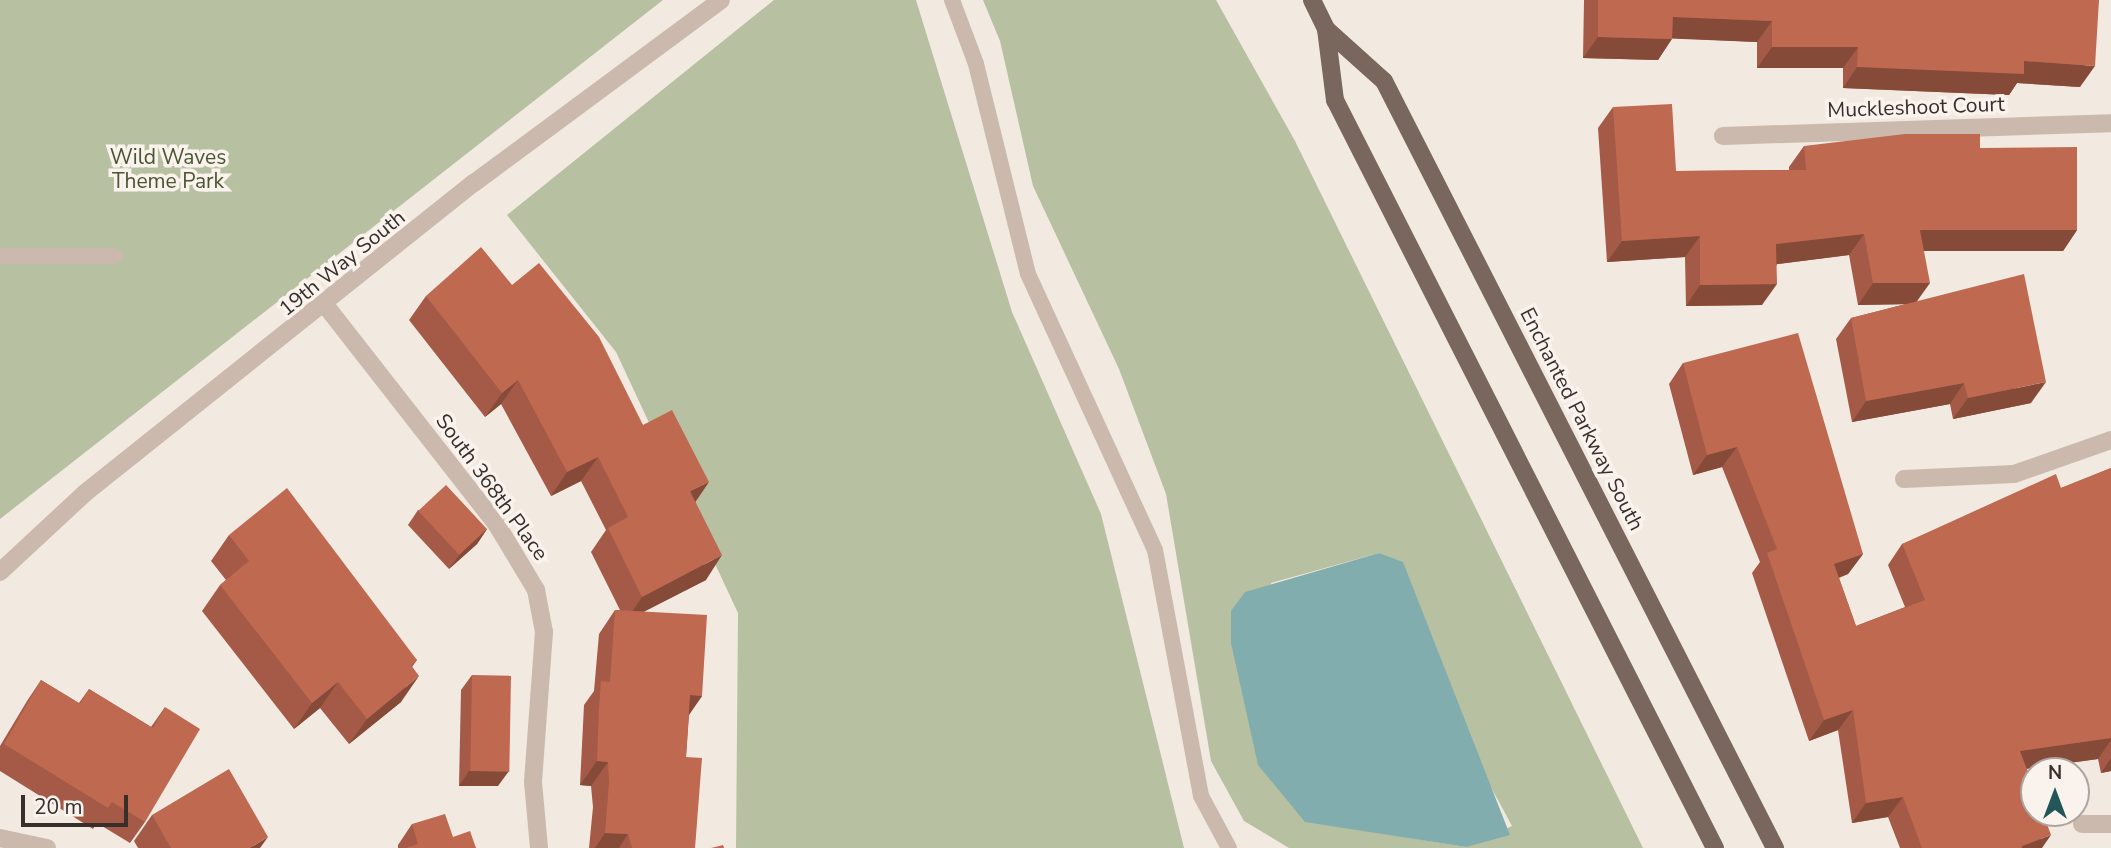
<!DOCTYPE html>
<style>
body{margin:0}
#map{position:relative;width:2111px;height:848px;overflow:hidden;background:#f2e9e0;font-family:"Nunito Sans",sans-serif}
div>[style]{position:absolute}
.green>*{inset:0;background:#b7c1a1}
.water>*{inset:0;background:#81adae}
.service>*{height:16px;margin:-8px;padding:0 8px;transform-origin:8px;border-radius:8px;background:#cab9ac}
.minor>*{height:18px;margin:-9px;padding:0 9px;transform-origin:9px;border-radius:9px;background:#cab9ac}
.primary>*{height:18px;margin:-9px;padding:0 9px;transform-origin:9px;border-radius:9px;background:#79665d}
.wall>*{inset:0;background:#a45a46}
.shaded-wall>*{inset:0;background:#864a39}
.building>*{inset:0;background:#bf6951;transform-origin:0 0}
span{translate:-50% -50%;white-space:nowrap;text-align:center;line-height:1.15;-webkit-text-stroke:7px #faf3ed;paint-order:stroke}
.street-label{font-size:21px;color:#382f2b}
.park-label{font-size:21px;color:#495530}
.north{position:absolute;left:2020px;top:757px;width:70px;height:70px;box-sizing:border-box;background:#faf3ed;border:2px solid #aca59f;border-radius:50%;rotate:0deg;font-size:19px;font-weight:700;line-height:28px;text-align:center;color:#382f2b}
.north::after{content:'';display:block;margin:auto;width:24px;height:32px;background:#225658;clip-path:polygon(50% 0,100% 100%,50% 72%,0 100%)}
.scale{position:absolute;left:21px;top:795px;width:107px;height:32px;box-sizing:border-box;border:4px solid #382f2b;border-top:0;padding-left:9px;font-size:21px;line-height:24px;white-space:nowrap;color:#382f2b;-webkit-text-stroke:5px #faf3ed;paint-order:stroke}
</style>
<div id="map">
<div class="green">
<i style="clip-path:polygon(0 0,663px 0,0 519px)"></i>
<i style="clip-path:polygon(774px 0,916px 0,1012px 312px,1101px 514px,1184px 848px,736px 848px,738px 613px,616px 352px,507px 215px)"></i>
<i style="clip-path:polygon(evenodd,983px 0,1216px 0,1295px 141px,1643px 848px,1289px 848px,1244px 821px,1211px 761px,1166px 494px,1119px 369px,1033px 186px,1000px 41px,983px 0,1379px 553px,1416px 598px,1479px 765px,1512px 826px,1466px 847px,1305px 821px,1271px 583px,1379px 553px)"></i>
</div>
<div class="water">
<i style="clip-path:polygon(1379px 553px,1403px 562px,1510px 835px,1466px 847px,1305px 822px,1258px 765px,1231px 643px,1231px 611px,1245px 592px)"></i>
</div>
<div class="service">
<i style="left:952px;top:0;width:68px;rotate:69.4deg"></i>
<i style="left:976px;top:64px;width:216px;rotate:76.1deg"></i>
<i style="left:1028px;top:274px;width:304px;rotate:65.3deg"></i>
<i style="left:1155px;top:550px;width:250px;rotate:79.4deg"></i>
<i style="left:1201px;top:796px;width:59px;rotate:61.7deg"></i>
<i style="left:0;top:256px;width:115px"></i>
</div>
<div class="minor">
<i style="left:1723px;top:136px;width:388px;rotate:-1.9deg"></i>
<i style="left:326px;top:306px;width:278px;rotate:52deg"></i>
<i style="left:497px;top:525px;width:76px;rotate:59deg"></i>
<i style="left:536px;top:590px;width:43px;rotate:79.2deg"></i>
<i style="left:544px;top:632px;width:150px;rotate:94.2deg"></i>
<i style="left:533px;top:782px;width:66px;rotate:84.8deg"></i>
<i style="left:1904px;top:479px;width:110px;rotate:-2.6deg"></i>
<i style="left:2014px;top:474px;width:103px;rotate:-19.3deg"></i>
<i style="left:0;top:572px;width:116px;rotate:-42.9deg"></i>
<i style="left:85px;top:493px;width:497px;rotate:-38.6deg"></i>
<i style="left:474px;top:183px;width:307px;rotate:-36.5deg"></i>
<i style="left:2082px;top:824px;width:29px"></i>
<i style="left:0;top:838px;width:48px;rotate:12deg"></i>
</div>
<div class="primary">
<i style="left:1312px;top:0;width:32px;rotate:64deg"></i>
<i style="left:1326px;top:29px;width:72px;rotate:82.8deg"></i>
<i style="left:1335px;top:100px;width:839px;rotate:63.07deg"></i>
<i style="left:1326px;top:29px;width:78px;rotate:41.9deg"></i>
<i style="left:1384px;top:81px;width:861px;rotate:62.99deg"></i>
</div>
<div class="wall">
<i style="clip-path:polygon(1584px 0,2099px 0,2080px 87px,2017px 83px,2009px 95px,1843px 88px,1843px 68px,1757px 68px,1757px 42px,1672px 38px,1658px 60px,1583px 58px)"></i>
<i style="clip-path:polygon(1613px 107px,1676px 171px,1789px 170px,1789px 167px,1804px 146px,1980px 148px,2077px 230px,2063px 251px,1924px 251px,1917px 301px,2031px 403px,1953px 419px,1950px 404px,1852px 422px,1836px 339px,1851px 318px,1906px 304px,1858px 305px,1849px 255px,1777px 264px,1762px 305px,1686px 306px,1685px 257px,1607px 262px,1598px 128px)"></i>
<i style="clip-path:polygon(512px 285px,643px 425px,695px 501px,706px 580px,644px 611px,702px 696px,689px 715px,686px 757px,695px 848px,589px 848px,593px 807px,591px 786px,580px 785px,584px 705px,594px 691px,599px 634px,615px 610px,620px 610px,591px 552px,606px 530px,581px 481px,551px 496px,501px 404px,485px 417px,409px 320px,426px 296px)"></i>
<i style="clip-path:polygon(1683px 363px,1863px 554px,1848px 574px,1839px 578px,1856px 626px,1905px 607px,1888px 565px,1902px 544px,2061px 488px,2111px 468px,2111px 771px,2101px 773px,2098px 759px,2027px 769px,2042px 848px,1900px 848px,1888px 817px,1852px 823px,1838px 730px,1809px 741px,1752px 573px,1760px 562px,1722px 467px,1693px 475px,1669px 384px)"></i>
<i style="clip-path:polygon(418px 510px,487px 529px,477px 544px,449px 569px,408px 525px)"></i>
<i style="clip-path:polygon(229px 535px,417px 660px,412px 667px,401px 702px,349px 744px,320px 708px,294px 729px,202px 611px,220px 585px,226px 580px,211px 561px)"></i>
<i style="clip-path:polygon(472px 675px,498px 786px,459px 786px,461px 690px)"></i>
<i style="clip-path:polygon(41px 680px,79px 703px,89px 689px,151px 727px,165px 707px,145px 822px,130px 843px,97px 823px,93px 829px,0 771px,0 746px,27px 701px)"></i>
<i style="clip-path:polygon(152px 815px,260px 848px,138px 848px,134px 841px)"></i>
<i style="clip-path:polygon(412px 824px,453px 837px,476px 848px,398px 848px,398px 845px)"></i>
</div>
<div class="shaded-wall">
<i style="clip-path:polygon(1673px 17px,1772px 21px,1757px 42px,1658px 38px)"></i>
<i style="clip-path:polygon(1598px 37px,1672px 39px,1658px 60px,1583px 58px)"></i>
<i style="clip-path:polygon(1772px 47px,1858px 47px,1843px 68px,1757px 68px)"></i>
<i style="clip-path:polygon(2024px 61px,2095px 66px,2080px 87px,2017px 83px,2009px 95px,1843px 88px,1857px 67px)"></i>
<i style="clip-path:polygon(1920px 230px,2077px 230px,2063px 251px,1905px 251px)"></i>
<i style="clip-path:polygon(1864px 234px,1849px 255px,1762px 266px,1776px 244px)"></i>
<i style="clip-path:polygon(1700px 236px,1685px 257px,1607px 262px,1622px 241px)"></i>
<i style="clip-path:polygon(1873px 283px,1930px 283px,1915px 304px,1858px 305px)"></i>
<i style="clip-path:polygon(1777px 284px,1762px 305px,1686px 306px,1700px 285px)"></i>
<i style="clip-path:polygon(518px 380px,501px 404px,485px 417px,502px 393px)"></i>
<i style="clip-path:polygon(2046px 382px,2031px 403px,1953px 419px,1968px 398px)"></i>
<i style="clip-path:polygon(1964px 383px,1950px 404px,1852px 422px,1866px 401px)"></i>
<i style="clip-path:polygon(1737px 447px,1722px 467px,1693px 475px,1707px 455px)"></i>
<i style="clip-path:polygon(598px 457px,581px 481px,551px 496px,567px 472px)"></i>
<i style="clip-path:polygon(709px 482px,692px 507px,690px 491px)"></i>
<i style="clip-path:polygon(487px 529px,477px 544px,449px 569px,460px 554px)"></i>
<i style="clip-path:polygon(1863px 554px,1848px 574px,1820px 584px,1834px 564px)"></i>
<i style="clip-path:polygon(722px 555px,706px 580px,626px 621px,642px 597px)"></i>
<i style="clip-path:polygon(419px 676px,401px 702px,349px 744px,367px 719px)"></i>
<i style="clip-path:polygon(338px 682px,320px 708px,294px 729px,312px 703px)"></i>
<i style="clip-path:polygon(690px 695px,702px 696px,685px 720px)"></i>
<i style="clip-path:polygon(1853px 710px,1838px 730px,1809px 741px,1824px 720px)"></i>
<i style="clip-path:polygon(2111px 738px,2111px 740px,2098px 759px,2006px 771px,2020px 751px)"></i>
<i style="clip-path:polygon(2111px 758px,2111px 771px,2101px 773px)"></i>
<i style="clip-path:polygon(597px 761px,608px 762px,591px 786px,580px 785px)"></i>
<i style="clip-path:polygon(469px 771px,509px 771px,498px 786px,459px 786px)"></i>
<i style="clip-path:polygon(1903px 797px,1888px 817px,1852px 823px,1866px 803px)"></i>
<i style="clip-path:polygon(605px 833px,628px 834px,619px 848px,595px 848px)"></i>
<i style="clip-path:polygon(2051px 835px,2042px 848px,2021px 848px,2022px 846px)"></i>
<i style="clip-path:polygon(268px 837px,260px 848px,250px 848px)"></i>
</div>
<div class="building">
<i style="clip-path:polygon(1598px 0,2099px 0,2095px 66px,2024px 61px,2024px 74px,1857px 67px,1858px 47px,1772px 47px,1772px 21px,1673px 17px,1672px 39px,1598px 37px)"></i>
<i style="clip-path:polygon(1672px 104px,1676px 171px,1806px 170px,1804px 146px,1905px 134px,1980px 134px,1980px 148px,2077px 147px,2077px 230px,1920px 230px,1930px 283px,1873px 283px,1864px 234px,1776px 244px,1777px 284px,1700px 285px,1700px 236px,1622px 241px,1613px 107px)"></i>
<i style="clip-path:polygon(481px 247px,512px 285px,539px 263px,599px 337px,643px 425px,672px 410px,709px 482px,690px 491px,722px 555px,642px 597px,608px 528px,628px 517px,598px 457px,567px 472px,518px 380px,502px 393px,426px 296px)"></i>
<i style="clip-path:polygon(2024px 274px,2046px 382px,1968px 398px,1964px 383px,1866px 401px,1851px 318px)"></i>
<i style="clip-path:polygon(1798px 333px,1863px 554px,1834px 564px,1856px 626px,1925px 600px,1902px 544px,2056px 474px,2061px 488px,2111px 468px,2111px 738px,2020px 751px,2034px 788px,2034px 813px,2043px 813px,2051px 835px,2022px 846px,2022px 848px,1922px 848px,1903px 797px,1866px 803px,1853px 710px,1824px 720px,1767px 553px,1777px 549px,1737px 447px,1707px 455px,1683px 363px)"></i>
<i style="left:446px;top:485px;width:60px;height:38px;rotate:47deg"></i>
<i style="clip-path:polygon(287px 488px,417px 660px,411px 665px,419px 676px,367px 719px,338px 682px,312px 703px,220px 585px,249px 561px,229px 535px)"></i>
<i style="clip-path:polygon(615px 610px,707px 615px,702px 696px,690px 695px,686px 757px,702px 758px,695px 848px,632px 848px,628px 834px,605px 833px,609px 783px,608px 762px,597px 761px,599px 708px,601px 681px,610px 682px)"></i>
<i style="left:472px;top:675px;width:39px;height:96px;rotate:1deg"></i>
<i style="clip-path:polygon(41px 680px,80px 704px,89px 689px,153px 728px,165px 707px,200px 729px,145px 822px,112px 802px,108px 808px,4px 744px)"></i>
<i style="clip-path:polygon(229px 769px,268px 837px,250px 848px,171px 848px,152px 815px)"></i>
<i style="clip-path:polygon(445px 814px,453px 837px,470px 831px,476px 848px,406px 848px,418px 844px,412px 824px)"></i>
<i style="clip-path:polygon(723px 845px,724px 848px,711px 848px)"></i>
</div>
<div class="street-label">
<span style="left:1916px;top:107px;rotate:-2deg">Muckleshoot Court</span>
<span style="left:342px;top:263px;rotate:-39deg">19th Way South</span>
<span style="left:1582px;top:419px;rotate:63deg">Enchanted Parkway South</span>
<span style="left:492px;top:487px;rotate:54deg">South 368th Place</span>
</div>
<div class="park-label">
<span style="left:168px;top:169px">Wild Waves<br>Theme Park</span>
</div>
<div class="north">N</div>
<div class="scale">20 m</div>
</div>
